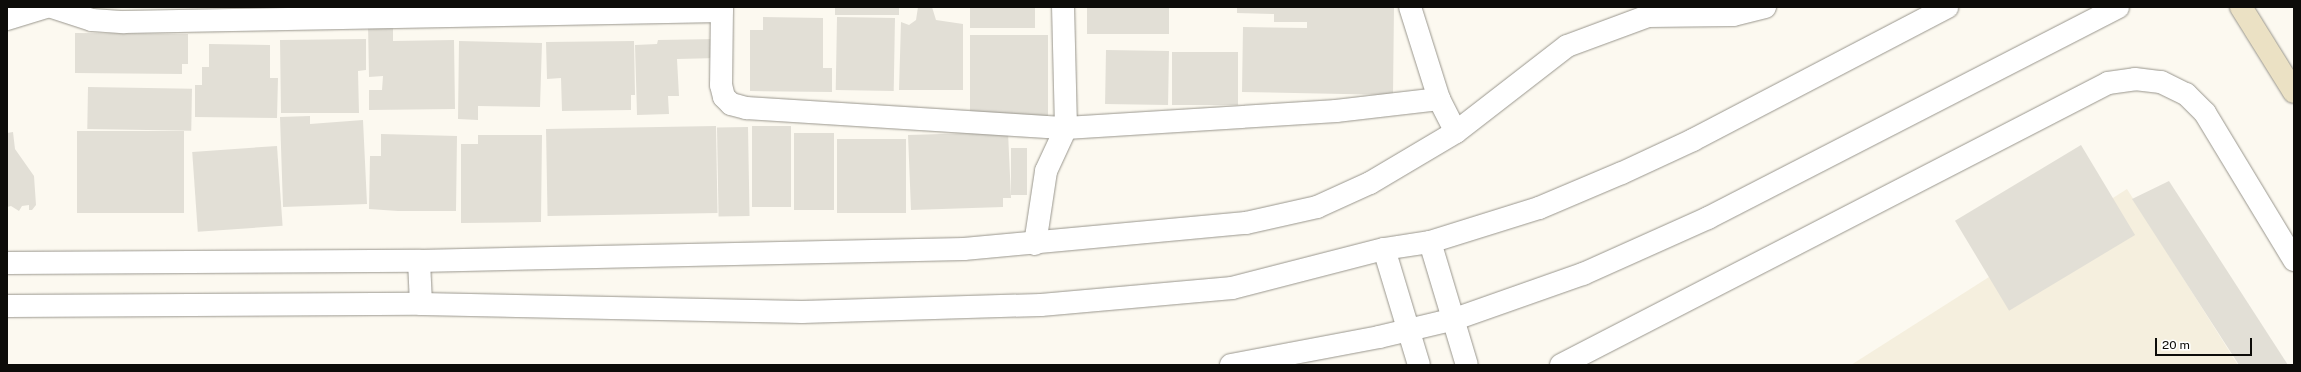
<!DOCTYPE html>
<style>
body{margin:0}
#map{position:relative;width:2301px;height:372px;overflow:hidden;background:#fcf9f0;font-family:"Public Sans",sans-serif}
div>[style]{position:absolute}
.built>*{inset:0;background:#f5efde}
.building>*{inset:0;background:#e2dfd6;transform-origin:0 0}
.roads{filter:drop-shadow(0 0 1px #99968d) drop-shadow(0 0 1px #99968d)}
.minor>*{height:22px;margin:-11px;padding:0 11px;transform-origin:11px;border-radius:11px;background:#fff}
.tertiary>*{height:22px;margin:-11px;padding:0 11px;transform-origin:11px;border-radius:11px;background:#fff}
.secondary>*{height:22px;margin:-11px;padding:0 11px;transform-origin:11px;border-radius:11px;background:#ebe1c4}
span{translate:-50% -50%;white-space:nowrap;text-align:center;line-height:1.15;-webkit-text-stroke:3px #fff;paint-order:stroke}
.frame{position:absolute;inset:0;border:8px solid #0d0c09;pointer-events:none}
.scale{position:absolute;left:2155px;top:338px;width:97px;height:18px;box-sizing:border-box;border:2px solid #0d0c09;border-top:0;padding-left:5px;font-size:12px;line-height:14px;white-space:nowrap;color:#0d0c09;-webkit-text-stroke:3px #fff;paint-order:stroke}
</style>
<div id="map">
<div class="built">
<i style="clip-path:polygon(2127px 189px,2238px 365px,1851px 365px)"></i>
</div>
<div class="building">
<i style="left:835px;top:7px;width:64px;height:8px"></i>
<i style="clip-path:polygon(918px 7px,932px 7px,936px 20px,963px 24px,963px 90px,899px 90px,901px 22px,909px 25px,916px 20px)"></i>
<i style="left:970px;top:7px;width:65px;height:21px"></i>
<i style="left:1087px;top:7px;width:82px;height:27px"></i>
<i style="clip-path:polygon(1237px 7px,1394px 7px,1393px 95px,1242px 92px,1243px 27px,1307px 28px,1307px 22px,1274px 22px,1274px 14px,1237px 13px)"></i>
<i style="clip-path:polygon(763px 17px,823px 18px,823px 68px,832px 68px,832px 92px,750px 91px,750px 30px,763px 30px)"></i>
<i style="left:837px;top:17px;width:58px;height:73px;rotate:1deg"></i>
<i style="clip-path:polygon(368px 24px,393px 24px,393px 41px,454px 40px,455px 109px,369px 110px,369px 90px,382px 90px,383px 76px,369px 77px)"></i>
<i style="clip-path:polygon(75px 33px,188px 34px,188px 64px,182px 64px,182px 74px,75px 73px)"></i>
<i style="left:970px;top:35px;width:78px;height:86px"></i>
<i style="clip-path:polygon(366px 39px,366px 70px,358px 71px,359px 113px,281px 113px,280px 40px)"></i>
<i style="clip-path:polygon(717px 39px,718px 58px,677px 59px,679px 96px,668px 96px,669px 114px,637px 115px,635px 45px,657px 44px,658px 40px)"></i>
<i style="clip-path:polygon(459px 41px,542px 43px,540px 107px,478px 106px,478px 120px,458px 119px)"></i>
<i style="clip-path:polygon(634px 41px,635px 95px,631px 95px,631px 110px,562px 111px,561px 78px,547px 79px,546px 42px)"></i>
<i style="clip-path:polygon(209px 44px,270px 45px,270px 78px,278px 78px,277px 118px,195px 117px,195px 85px,202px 85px,202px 67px,209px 67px)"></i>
<i style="left:1106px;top:50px;width:63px;height:54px;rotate:1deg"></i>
<i style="left:1172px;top:52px;width:66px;height:53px"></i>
<i style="left:88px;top:87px;width:104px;height:42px;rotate:1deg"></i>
<i style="clip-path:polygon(310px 116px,310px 124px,363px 120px,367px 204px,283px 207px,280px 117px)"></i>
<i style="left:716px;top:126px;width:87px;height:170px;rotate:89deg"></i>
<i style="left:752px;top:126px;width:39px;height:81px"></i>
<i style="left:748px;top:127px;width:89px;height:31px;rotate:89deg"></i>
<i style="left:77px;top:131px;width:107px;height:82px"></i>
<i style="clip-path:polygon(13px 132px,15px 149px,34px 176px,36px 205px,32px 210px,29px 210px,29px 205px,22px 206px,19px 211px,11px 206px,7px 207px,7px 133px)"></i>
<i style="clip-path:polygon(1008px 132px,1011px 198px,1003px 198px,1003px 207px,911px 210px,908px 135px)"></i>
<i style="left:794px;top:133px;width:40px;height:77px"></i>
<i style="clip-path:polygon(381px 134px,457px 136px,456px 211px,398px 211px,369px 209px,370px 156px,381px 156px)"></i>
<i style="clip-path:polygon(478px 135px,542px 135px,541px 222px,461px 223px,461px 144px,478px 144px)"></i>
<i style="left:837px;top:139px;width:69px;height:74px"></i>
<i style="left:2081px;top:145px;width:105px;height:147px;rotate:59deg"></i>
<i style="left:277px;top:146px;width:80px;height:85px;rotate:86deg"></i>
<i style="left:1011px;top:148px;width:16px;height:47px"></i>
<i style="clip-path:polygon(2169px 181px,2288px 365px,2239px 365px,2132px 199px)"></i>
</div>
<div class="roads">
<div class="minor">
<i style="left:52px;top:7px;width:42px;rotate:18deg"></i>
<i style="left:92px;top:20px;width:32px;rotate:4deg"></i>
<i style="left:124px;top:22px;width:598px;rotate:-1.05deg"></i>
<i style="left:722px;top:7px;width:78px;rotate:90.7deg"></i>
<i style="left:721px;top:85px;width:12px;rotate:76deg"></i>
<i style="left:724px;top:97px;width:10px;rotate:45deg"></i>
<i style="left:731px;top:104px;width:16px;rotate:15deg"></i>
<i style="left:746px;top:108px;width:321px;rotate:3.6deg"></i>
<i style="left:1066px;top:128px;width:271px;rotate:-3.6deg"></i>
<i style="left:1336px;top:111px;width:104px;rotate:-6.6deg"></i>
<i style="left:1410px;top:7px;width:96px;rotate:72.5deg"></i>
<i style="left:1439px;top:99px;width:37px;rotate:63deg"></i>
<i style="left:7px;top:19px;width:41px;rotate:-17.1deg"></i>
<i style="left:1035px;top:244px;width:74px;rotate:-81.4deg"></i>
<i style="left:1046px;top:171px;width:47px;rotate:-65.1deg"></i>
<i style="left:1066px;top:128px;width:121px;rotate:-91.4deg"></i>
<i style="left:419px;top:261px;width:43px;rotate:87.3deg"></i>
<i style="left:7px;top:263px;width:412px;rotate:-0.3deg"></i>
<i style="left:419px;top:261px;width:545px;rotate:-1.26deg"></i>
<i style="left:964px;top:249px;width:283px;rotate:-5.3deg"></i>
<i style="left:1246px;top:223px;width:73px;rotate:-12.7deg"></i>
<i style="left:1317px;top:207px;width:58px;rotate:-24.4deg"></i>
<i style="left:1370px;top:183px;width:100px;rotate:-30.7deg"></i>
<i style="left:1456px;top:132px;width:140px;rotate:-37.8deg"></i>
<i style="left:1567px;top:46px;width:86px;rotate:-20.3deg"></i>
<i style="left:1648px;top:16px;width:85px;rotate:-0.7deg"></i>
<i style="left:1733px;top:15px;width:33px;rotate:-14deg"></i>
<i style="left:1561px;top:365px;width:615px;rotate:-27.27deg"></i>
<i style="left:2108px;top:83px;width:27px;rotate:-8deg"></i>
<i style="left:2135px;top:79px;width:26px;rotate:7deg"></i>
<i style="left:2161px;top:82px;width:28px;rotate:26deg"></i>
<i style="left:2186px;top:94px;width:27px;rotate:45deg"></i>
<i style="left:2205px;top:113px;width:172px;rotate:58.8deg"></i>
</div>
<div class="tertiary">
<i style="left:1430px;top:242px;width:128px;rotate:73.3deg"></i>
<i style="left:1384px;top:249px;width:121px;rotate:73.2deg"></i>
<i style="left:7px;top:306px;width:414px;rotate:-0.3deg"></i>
<i style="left:421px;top:304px;width:381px;rotate:1.2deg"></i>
<i style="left:802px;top:312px;width:239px;rotate:-1.7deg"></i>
<i style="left:1041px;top:305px;width:192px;rotate:-5.1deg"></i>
<i style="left:1232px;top:288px;width:157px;rotate:-14.4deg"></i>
<i style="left:1384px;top:249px;width:47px;rotate:-8.7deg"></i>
<i style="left:1430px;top:242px;width:114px;rotate:-17.3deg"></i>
<i style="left:1539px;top:208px;width:90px;rotate:-22.9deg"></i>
<i style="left:1622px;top:173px;width:78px;rotate:-24.9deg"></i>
<i style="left:1693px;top:140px;width:287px;rotate:-27.6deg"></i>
<i style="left:1231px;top:365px;width:151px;rotate:-10.7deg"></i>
<i style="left:1379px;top:337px;width:78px;rotate:-13.3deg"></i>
<i style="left:1455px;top:319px;width:136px;rotate:-19.4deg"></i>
<i style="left:1583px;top:274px;width:137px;rotate:-24.1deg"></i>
<i style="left:1708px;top:218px;width:461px;rotate:-27.2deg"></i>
</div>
<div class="secondary">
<i style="left:2241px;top:7px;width:100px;rotate:58.1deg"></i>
</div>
</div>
<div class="frame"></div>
<div class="scale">20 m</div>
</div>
